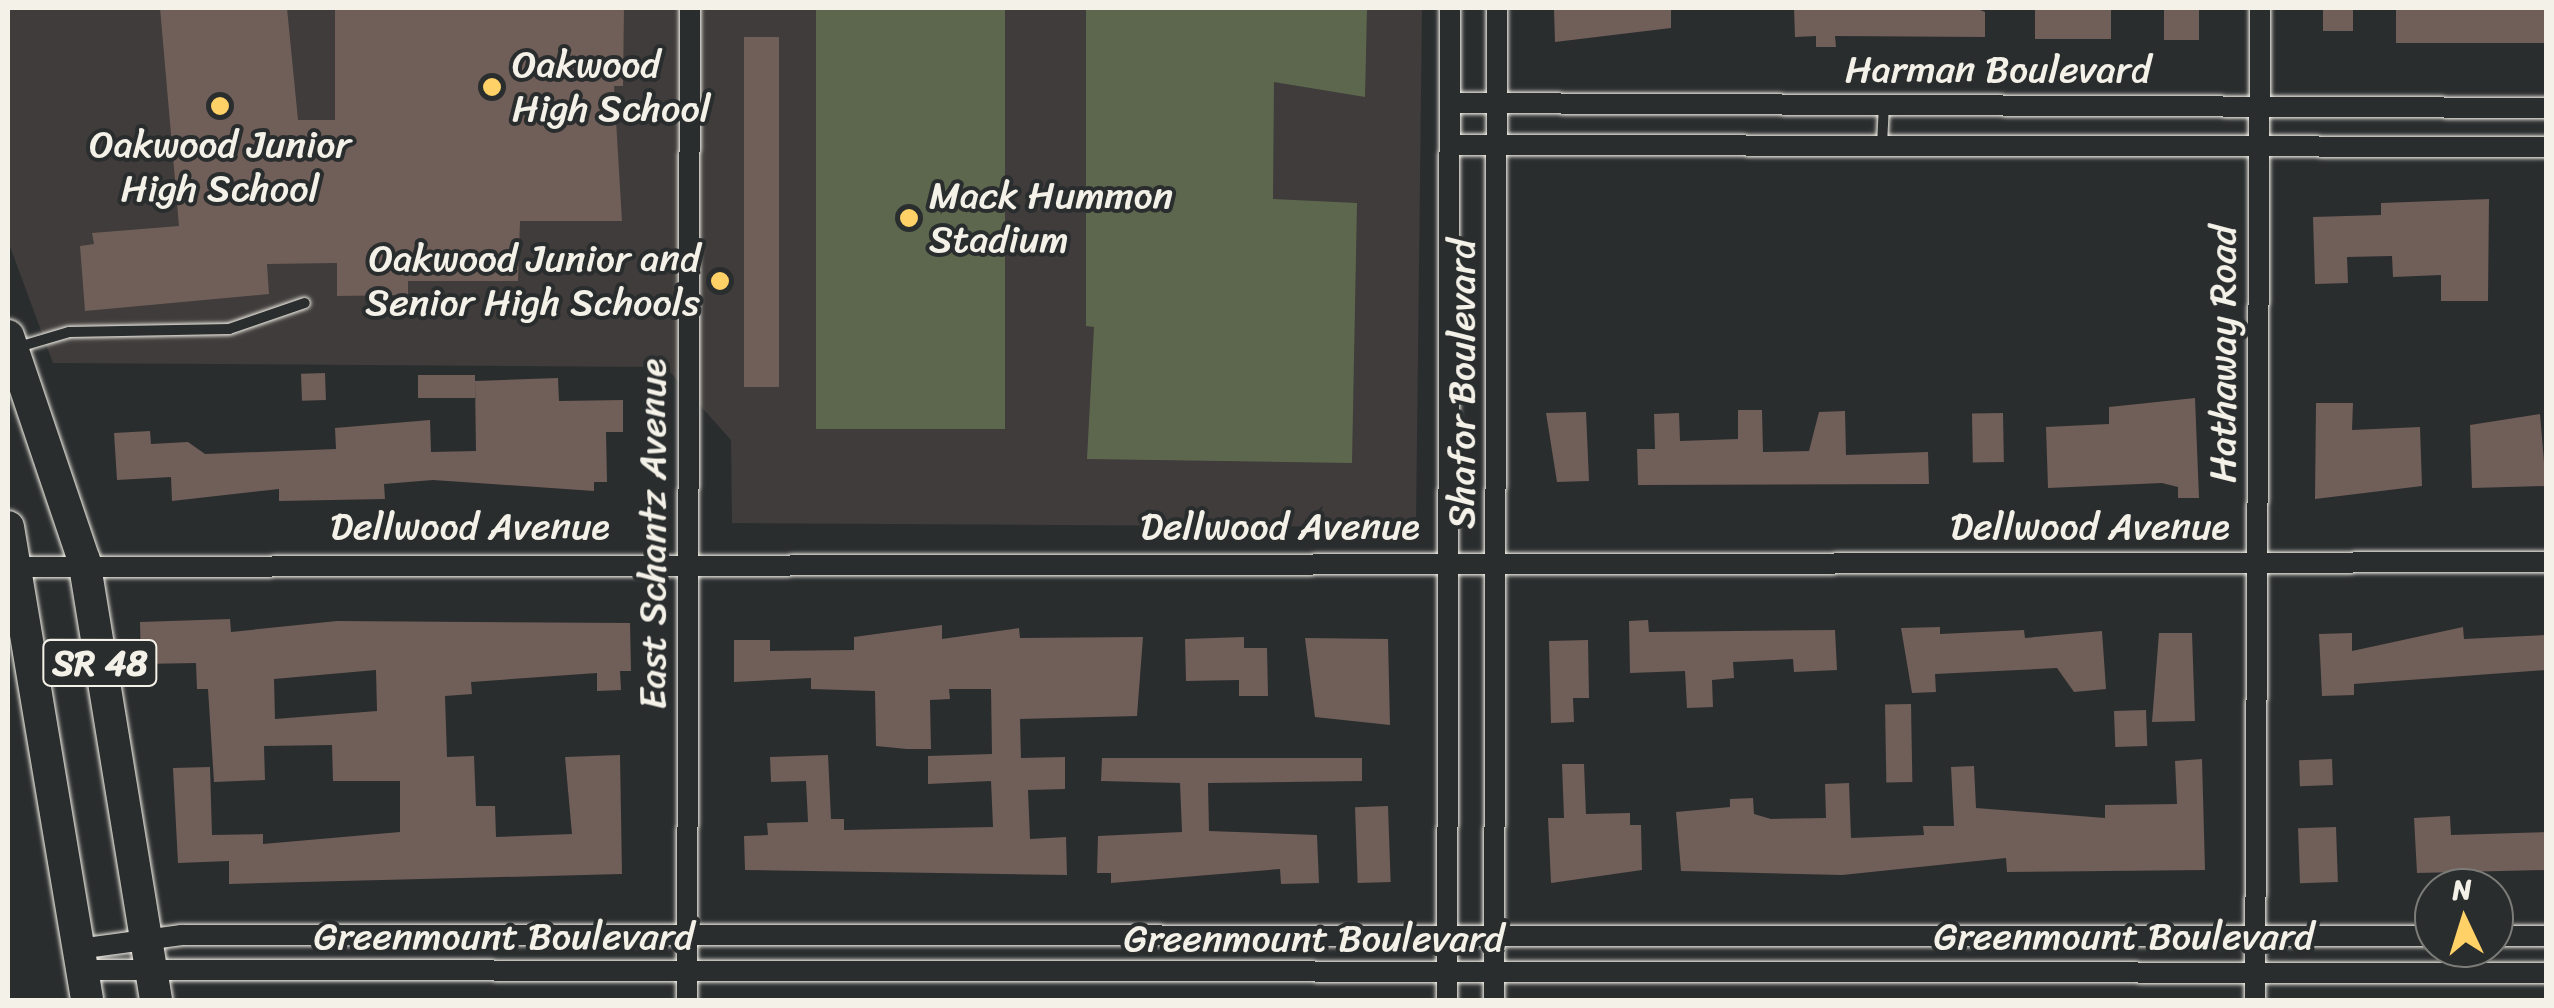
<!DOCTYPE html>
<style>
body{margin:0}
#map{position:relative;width:2554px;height:1008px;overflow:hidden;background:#2a2d2e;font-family:Sriracha,sans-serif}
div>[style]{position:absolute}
.built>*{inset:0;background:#3f3c3b}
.green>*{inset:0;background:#5d674e;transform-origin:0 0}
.building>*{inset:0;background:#705e58;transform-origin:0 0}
.roads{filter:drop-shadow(0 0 2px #f4f1e8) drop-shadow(0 0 2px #f4f1e8)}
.lane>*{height:10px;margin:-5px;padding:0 5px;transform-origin:5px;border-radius:5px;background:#2a2d2e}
.street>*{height:20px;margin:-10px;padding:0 10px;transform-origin:10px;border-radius:10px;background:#2a2d2e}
.primary>*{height:32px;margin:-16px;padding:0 16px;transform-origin:16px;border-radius:16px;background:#2a2d2e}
.dots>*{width:28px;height:28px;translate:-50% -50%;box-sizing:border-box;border:5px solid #2a2d2e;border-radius:50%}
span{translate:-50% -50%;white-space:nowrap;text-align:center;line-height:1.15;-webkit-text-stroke:8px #2a2d2e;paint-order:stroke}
.shield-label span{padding:2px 8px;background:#2a2d2e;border:2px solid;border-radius:8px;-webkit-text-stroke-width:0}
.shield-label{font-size:35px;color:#f4f1e8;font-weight:700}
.poi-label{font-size:38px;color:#f4f1e8}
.left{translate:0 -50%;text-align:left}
.right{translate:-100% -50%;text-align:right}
.street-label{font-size:38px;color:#f4f1e8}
.frame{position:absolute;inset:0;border:10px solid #f4f1e8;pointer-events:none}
.north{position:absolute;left:2414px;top:868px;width:100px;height:100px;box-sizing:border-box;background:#2a2d2e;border:2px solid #7b7b78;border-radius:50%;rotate:356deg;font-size:28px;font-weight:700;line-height:40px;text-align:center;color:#f4f1e8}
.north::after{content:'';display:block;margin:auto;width:35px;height:45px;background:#ffd166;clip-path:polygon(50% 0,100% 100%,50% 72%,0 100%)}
</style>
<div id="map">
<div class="built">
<i style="clip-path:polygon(8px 8px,1422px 8px,1416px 527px,732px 523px,731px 440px,671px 373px,653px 367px,53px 363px,8px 241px)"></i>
</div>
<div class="green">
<i style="left:816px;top:8px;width:189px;height:421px"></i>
<i style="clip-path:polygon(1086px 8px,1367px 8px,1365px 97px,1274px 82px,1273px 199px,1357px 203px,1352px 463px,1087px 459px,1094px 327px,1086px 326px)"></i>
</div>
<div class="building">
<i style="clip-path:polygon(160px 8px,287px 8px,298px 120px,335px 120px,335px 8px,624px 8px,623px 86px,614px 86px,622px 221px,520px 221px,518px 281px,408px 281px,408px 295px,337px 296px,337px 263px,267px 264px,269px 294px,85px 311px,80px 246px,94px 244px,92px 233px,179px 226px)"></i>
<i style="clip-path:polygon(1671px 8px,1671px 28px,1555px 42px,1554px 9px)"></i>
<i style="clip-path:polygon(1794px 8px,1975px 8px,1985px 12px,1985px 37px,1835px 36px,1836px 47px,1816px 47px,1816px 36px,1795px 37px)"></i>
<i style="left:2035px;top:8px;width:76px;height:31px"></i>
<i style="left:2164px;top:8px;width:35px;height:32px"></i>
<i style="left:2323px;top:8px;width:30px;height:23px"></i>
<i style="left:2396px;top:8px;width:150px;height:35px"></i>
<i style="left:744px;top:37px;width:35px;height:350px"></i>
<i style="clip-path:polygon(2489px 199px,2488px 301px,2441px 301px,2441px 275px,2393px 277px,2392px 256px,2347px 257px,2348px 283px,2315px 284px,2313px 217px,2381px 215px,2381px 203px)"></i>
<i style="left:325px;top:373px;width:27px;height:24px;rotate:88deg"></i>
<i style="left:418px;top:375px;width:57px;height:23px"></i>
<i style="clip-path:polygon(558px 378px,559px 401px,623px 400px,623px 432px,606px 432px,607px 482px,594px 482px,594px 491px,433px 480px,384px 484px,385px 499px,279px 501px,279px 489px,172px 501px,171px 477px,117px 480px,114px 433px,150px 431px,151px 444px,188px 442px,205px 454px,336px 449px,335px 428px,430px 420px,431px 452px,476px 451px,475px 381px)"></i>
<i style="clip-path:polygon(2195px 398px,2199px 498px,2178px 498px,2178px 487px,2162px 483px,2048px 488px,2046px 427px,2109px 424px,2109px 407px)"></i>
<i style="clip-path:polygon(2316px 403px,2353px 403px,2352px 430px,2420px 427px,2422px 486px,2315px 499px)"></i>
<i style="clip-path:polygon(1738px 410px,1762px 410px,1763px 452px,1809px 451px,1819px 412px,1845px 411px,1846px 455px,1928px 452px,1929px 484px,1638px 485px,1637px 449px,1655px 449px,1654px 414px,1679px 413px,1680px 441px,1738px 439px)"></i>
<i style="clip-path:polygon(1586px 412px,1589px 481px,1557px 482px,1546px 413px)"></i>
<i style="left:2003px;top:413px;width:49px;height:31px;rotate:89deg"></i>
<i style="clip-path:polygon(2540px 414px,2546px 486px,2472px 488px,2470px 425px)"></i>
<i style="clip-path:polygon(evenodd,230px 619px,231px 632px,337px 621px,630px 623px,631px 671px,620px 671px,621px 690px,597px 691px,597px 673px,471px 682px,472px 694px,445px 696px,447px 757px,474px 756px,476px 806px,495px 806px,496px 837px,572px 834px,565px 757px,620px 755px,622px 874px,229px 884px,229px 861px,178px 863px,173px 768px,210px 767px,212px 835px,263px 834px,263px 844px,400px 832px,400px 781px,333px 781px,332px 745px,264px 746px,265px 780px,214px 782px,208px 689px,197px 689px,196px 663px,141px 664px,140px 622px,230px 619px,376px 670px,377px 711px,275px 719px,274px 679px,376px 670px)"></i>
<i style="clip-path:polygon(1648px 620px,1649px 632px,1835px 630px,1837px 670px,1794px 672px,1793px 659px,1733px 662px,1734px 678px,1712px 680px,1713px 707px,1687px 708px,1685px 671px,1630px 673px,1629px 621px)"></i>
<i style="clip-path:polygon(942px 625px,942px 639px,1019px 628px,1020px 638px,1143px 637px,1137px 716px,1020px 719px,1021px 758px,1065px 757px,1065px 789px,1028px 790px,1030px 839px,1066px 837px,1067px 875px,745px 870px,744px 836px,768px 835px,767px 823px,808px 822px,806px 781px,771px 782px,770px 757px,828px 755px,831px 819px,844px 819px,844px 830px,993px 827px,991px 781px,928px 784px,928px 756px,992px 754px,991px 689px,949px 689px,950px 699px,930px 700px,931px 749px,907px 749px,876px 746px,875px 691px,811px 689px,811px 678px,734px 682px,734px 640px,770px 640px,770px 651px,854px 650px,854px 637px)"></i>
<i style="clip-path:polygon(1940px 627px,1940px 634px,2024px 630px,2025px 638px,2102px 631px,2106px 689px,2074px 692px,2057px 668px,1935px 674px,1936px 692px,1912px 693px,1901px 628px)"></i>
<i style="clip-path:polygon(2463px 627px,2464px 639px,2546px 635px,2546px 670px,2354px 684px,2354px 695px,2322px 696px,2319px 634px,2352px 633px,2352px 651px)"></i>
<i style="clip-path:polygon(2159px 633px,2192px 633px,2195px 721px,2152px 722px)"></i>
<i style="clip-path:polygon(1244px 637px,1244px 648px,1267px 648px,1268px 696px,1239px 696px,1239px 680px,1186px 681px,1185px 639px)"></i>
<i style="clip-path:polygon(1305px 638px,1388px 639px,1390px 725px,1315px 717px)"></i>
<i style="clip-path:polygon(1588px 640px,1589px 698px,1573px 698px,1574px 722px,1551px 723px,1549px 641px)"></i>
<i style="left:1911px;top:704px;width:78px;height:26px;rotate:89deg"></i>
<i style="left:2146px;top:710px;width:36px;height:32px;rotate:88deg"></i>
<i style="clip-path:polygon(1102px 758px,1362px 758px,1362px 781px,1208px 783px,1209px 831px,1317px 835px,1319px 883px,1281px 884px,1280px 869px,1111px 883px,1111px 873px,1097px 873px,1098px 836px,1182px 832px,1180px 783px,1101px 781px)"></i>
<i style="clip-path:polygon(2202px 759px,2205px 870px,2007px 872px,2006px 858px,1842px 875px,1681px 871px,1676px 812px,1730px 807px,1730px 799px,1753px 798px,1754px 814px,1771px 819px,1826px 818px,1825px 784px,1849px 783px,1851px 838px,1924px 835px,1923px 826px,1954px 826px,1951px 767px,1974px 766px,1976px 808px,2105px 818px,2105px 805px,2177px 804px,2175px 761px)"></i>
<i style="left:2332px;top:759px;width:26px;height:33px;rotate:88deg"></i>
<i style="clip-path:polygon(1562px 764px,1584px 764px,1586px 814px,1630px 813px,1630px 825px,1641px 825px,1642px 870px,1551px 883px,1548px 818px,1564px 818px)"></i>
<i style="left:1388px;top:806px;width:76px;height:33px;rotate:88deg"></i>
<i style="clip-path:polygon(2450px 816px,2451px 835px,2546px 832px,2546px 870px,2417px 873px,2414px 818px)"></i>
<i style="left:2336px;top:827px;width:55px;height:38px;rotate:88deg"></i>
</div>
<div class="roads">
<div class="lane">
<i style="left:1882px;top:145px;width:41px;rotate:-87.2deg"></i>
<i style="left:15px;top:348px;width:56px;rotate:-16.5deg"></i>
<i style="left:69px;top:332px;width:160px;rotate:-1.1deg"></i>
<i style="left:229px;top:329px;width:80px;rotate:-18.9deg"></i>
</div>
<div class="street">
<i style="left:1450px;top:103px;width:1096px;rotate:0.26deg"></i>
<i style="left:1451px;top:145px;width:1095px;rotate:0.1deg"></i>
<i style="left:14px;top:567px;width:2532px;rotate:-0.11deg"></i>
<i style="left:2494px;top:936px;width:52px"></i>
<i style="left:78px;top:949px;width:104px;rotate:-7.7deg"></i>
<i style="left:181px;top:935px;width:2253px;rotate:0.03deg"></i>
<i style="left:82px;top:970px;width:2464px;rotate:0.07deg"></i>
<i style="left:687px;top:1000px;width:992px;rotate:-89.83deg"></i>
<i style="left:1447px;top:1000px;width:992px;rotate:-89.83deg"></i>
<i style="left:1494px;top:1000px;width:992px;rotate:-89.83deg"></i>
<i style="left:2255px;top:1000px;width:992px;rotate:-89.71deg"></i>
</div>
<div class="primary">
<i style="left:8px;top:336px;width:237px;rotate:71.3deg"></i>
<i style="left:84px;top:560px;width:446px;rotate:80.7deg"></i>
<i style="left:8px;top:527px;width:480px;rotate:80.5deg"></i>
</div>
</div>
<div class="dots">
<i style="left:492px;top:87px;background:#ffd166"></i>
<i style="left:220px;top:106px;background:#ffd166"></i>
<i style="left:909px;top:218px;background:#ffd166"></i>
<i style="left:720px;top:281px;background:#ffd166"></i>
</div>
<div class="shield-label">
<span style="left:100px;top:663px">SR 48</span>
</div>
<div class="poi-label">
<span class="left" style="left:512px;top:87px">Oakwood<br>High School</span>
<span style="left:220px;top:167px">Oakwood Junior<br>High School</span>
<span class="left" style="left:929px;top:218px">Mack Hummon<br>Stadium</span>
<span class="right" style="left:700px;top:281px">Oakwood Junior and<br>Senior High Schools</span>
</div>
<div class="street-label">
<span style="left:1998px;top:70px">Harman Boulevard</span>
<span style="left:2223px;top:354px;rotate:-90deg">Hathaway Road</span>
<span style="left:1462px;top:384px;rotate:-90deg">Shafor Boulevard</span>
<span style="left:470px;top:527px">Dellwood Avenue</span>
<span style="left:1280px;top:527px">Dellwood Avenue</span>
<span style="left:2090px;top:527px">Dellwood Avenue</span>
<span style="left:653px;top:534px;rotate:-90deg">East Schantz Avenue</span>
<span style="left:504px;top:937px">Greenmount Boulevard</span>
<span style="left:2124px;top:937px">Greenmount Boulevard</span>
<span style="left:1314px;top:939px">Greenmount Boulevard</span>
</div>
<div class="frame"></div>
<div class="north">N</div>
</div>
